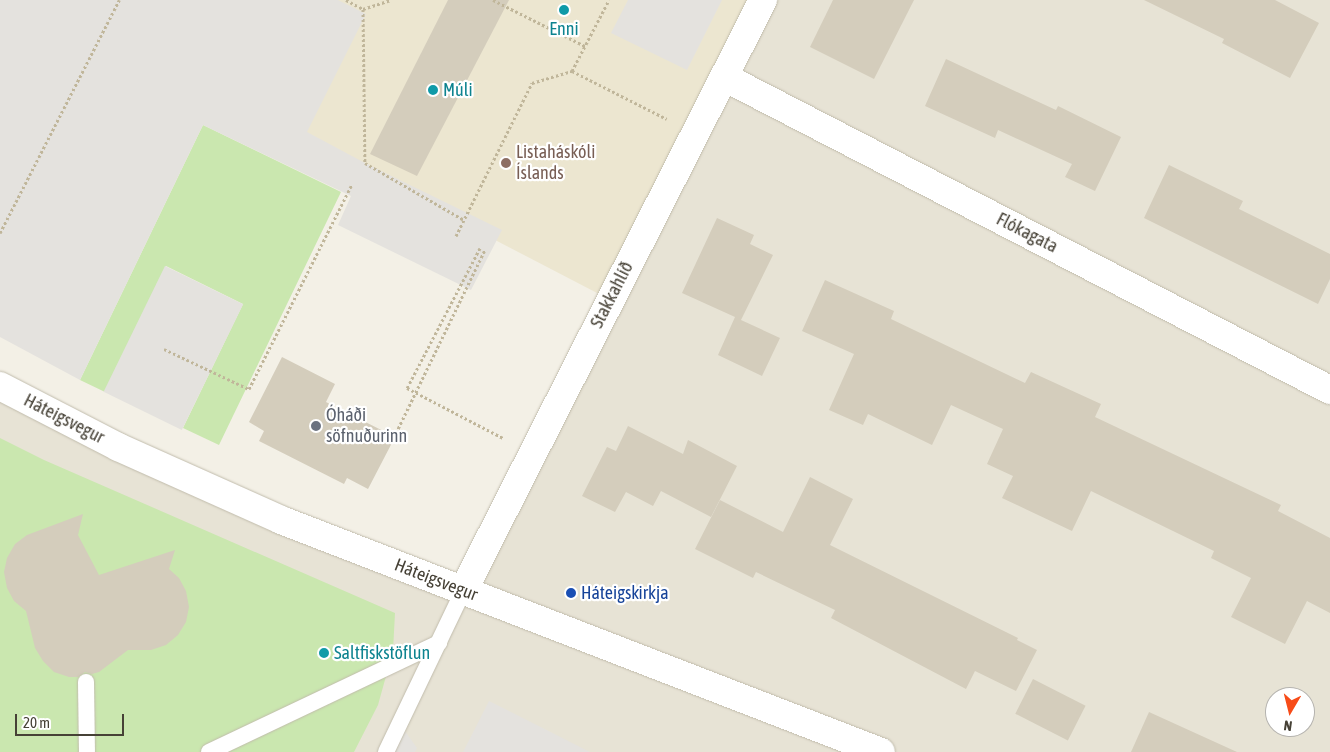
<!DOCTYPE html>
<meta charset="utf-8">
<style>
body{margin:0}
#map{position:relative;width:1330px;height:752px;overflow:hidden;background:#f3f0e6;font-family:"Asap Condensed",sans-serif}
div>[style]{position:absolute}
.residential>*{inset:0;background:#e7e3d5}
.education>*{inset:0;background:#ece6d0}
.green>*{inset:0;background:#cae7af}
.parking>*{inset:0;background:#e4e2de;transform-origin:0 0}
.building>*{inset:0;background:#d4cdbc;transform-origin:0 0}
.path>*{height:3px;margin-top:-1.5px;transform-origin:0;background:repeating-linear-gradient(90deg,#c0b69a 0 2.5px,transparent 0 5px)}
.roads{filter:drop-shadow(0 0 1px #c1bcac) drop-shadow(0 0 1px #c1bcac)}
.lane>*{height:16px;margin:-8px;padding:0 8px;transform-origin:8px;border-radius:8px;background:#fff}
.street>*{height:28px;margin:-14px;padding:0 14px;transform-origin:14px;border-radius:14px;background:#fff}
.dots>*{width:14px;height:14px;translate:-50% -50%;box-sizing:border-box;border:2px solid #fff;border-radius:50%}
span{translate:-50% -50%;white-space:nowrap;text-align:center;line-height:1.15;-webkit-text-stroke:4.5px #fff;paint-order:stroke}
.culture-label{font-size:18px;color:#0d838f}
.left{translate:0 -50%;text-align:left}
.education-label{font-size:18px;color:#785e54}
.street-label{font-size:18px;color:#464136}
.worship-label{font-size:18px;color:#5b616d}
.transit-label{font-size:18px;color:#164399}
.north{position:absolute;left:1265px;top:687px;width:50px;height:50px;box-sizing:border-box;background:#fff;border:1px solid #b5b3af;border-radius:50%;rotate:188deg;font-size:14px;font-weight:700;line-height:20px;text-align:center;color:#464136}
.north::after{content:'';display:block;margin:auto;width:18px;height:22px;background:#f74c19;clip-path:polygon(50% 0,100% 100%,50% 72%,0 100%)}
.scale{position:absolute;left:15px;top:714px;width:109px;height:22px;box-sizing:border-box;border:2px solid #464136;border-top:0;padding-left:6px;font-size:15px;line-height:18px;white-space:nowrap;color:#464136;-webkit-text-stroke:4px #fff;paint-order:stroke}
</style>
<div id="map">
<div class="residential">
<i style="clip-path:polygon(evenodd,756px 0,1330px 0,1330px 752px,0 752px,0 384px,461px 586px,756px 0,1275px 697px,1305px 697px,1305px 727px,1275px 727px,1275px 697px)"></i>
</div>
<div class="education">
<i style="clip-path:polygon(111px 0,749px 0,599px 294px,95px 32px)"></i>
</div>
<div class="green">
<i style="clip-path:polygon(203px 125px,341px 192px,219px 445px,183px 428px,243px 304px,166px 266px,105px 392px,80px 380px)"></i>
<i style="clip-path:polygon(0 438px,44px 460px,395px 613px,393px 651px,378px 705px,354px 752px,0 752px)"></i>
</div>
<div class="parking">
<i style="clip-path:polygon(0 0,338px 0,366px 14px,307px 132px,365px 163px,502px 230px,471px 290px,338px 225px,351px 196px,203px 125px,80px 380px,0 337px)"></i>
<i style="clip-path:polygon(628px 0,722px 0,687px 70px,611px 33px)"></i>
<i style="left:165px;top:266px;width:87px;height:140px;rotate:26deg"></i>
<i style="clip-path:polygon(489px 701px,590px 752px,463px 752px)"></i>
<i style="clip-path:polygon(402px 727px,417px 748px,415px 752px,389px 752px)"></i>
</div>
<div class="building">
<i style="clip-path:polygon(448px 0,509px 0,417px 176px,370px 154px)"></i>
<i style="clip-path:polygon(833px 0,914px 0,874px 79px,810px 47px)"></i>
<i style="clip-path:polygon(1144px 0,1275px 0,1319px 23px,1290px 78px,1222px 43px,1224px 39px)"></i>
<i style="clip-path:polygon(946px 59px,1056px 110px,1058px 106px,1121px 137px,1095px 191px,1065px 177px,1072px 164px,998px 130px,995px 138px,925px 106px)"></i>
<i style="clip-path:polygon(1169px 165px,1243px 201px,1239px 209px,1330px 254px,1330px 279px,1318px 304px,1144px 218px)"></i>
<i style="clip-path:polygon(717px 218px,754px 235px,750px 244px,773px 255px,741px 320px,780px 338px,762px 376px,718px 355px,735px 317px,682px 293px)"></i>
<i style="clip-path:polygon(825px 280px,894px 311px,891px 319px,1025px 383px,1031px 372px,1101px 404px,1095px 417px,1281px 505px,1278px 511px,1330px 538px,1330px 613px,1307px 601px,1285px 644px,1231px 617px,1251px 578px,1211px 558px,1214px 551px,1091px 491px,1072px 531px,1002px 498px,1013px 476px,987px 464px,1003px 429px,951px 405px,932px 445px,868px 414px,863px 425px,829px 410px,854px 354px,802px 331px)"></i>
<i style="clip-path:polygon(282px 357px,335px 384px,326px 402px,395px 437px,368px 489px,347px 478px,344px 484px,259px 441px,264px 431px,249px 422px)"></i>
<i style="clip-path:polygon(628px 426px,683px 454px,688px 440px,737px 466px,711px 517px,661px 491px,653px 506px,626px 492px,615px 512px,582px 496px,607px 447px,616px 451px)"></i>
<i style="clip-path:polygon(810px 477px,853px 499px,830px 545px,1018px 638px,1017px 640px,1037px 650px,1016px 691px,975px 671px,966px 689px,831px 618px,835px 610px,756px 572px,753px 578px,695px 549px,720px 500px,783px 532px)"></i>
<i style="clip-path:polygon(83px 514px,78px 535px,99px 575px,175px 550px,169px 569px,179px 578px,186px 591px,189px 607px,186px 622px,178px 635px,166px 645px,151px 650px,128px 650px,99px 672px,92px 674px,85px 672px,78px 677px,69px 677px,54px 672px,43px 661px,35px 648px,26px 611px,14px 601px,7px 588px,4px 572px,7px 558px,15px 544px,27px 535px)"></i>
<i style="left:1033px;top:679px;width:59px;height:39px;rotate:27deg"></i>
<i style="clip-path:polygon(1149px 712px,1237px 752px,1131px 752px)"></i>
</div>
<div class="path">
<i style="left:346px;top:0;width:19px;rotate:28deg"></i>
<i style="left:363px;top:9px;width:154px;rotate:89.3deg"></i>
<i style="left:365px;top:163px;width:114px;rotate:29.9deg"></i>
<i style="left:493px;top:0;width:103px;rotate:26.6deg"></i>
<i style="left:363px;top:9px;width:29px;rotate:-18deg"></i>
<i style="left:572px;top:71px;width:80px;rotate:-62.5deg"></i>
<i style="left:0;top:233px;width:262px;rotate:-62.9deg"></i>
<i style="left:456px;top:236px;width:171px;rotate:-63.6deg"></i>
<i style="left:532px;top:83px;width:42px;rotate:-16.7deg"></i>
<i style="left:572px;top:71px;width:106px;rotate:26.8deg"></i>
<i style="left:480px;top:248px;width:158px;rotate:117.5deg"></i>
<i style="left:407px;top:388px;width:108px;rotate:27.5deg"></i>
<i style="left:164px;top:349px;width:94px;rotate:25.2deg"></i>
<i style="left:249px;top:389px;width:229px;rotate:-63.3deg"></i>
<i style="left:396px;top:433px;width:203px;rotate:-64.1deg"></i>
</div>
<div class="roads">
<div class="lane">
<i style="left:86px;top:682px;width:70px;rotate:89.2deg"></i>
<i style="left:209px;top:752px;width:255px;rotate:-25.4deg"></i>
<i style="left:386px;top:752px;width:178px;rotate:-64.4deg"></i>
</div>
<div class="street">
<i style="left:724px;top:77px;width:682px;rotate:27.32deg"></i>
<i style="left:0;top:386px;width:133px;rotate:27.3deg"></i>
<i style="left:118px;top:447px;width:179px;rotate:24.1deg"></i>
<i style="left:281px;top:520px;width:643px;rotate:21.14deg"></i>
<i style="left:463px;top:591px;width:663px;rotate:-63.09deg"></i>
</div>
</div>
<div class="dots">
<i style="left:564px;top:10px;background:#0f9aa8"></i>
<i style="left:433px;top:90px;background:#0f9aa8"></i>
<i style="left:506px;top:163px;background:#8d6e63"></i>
<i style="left:316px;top:426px;background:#6b7280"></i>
<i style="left:571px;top:593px;background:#1a4fb4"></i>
<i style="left:324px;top:653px;background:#0f9aa8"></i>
</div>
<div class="culture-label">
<span style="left:564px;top:29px">Enni</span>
<span class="left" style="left:443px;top:90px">Múli</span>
<span class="left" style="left:334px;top:653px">Saltfiskstöflun</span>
</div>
<div class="education-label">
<span class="left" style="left:516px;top:163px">Listaháskóli<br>Íslands</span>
</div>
<div class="street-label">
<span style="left:1027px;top:233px;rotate:27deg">Flókagata</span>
<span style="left:612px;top:295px;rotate:-63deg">Stakkahlíð</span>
<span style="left:64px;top:419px;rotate:27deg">Háteigsvegur</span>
<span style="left:436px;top:580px;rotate:21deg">Háteigsvegur</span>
</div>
<div class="worship-label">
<span class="left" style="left:326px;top:426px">Óháði<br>söfnuðurinn</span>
</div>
<div class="transit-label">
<span class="left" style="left:581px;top:593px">Háteigskirkja</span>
</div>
<div class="north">N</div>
<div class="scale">20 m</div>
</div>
